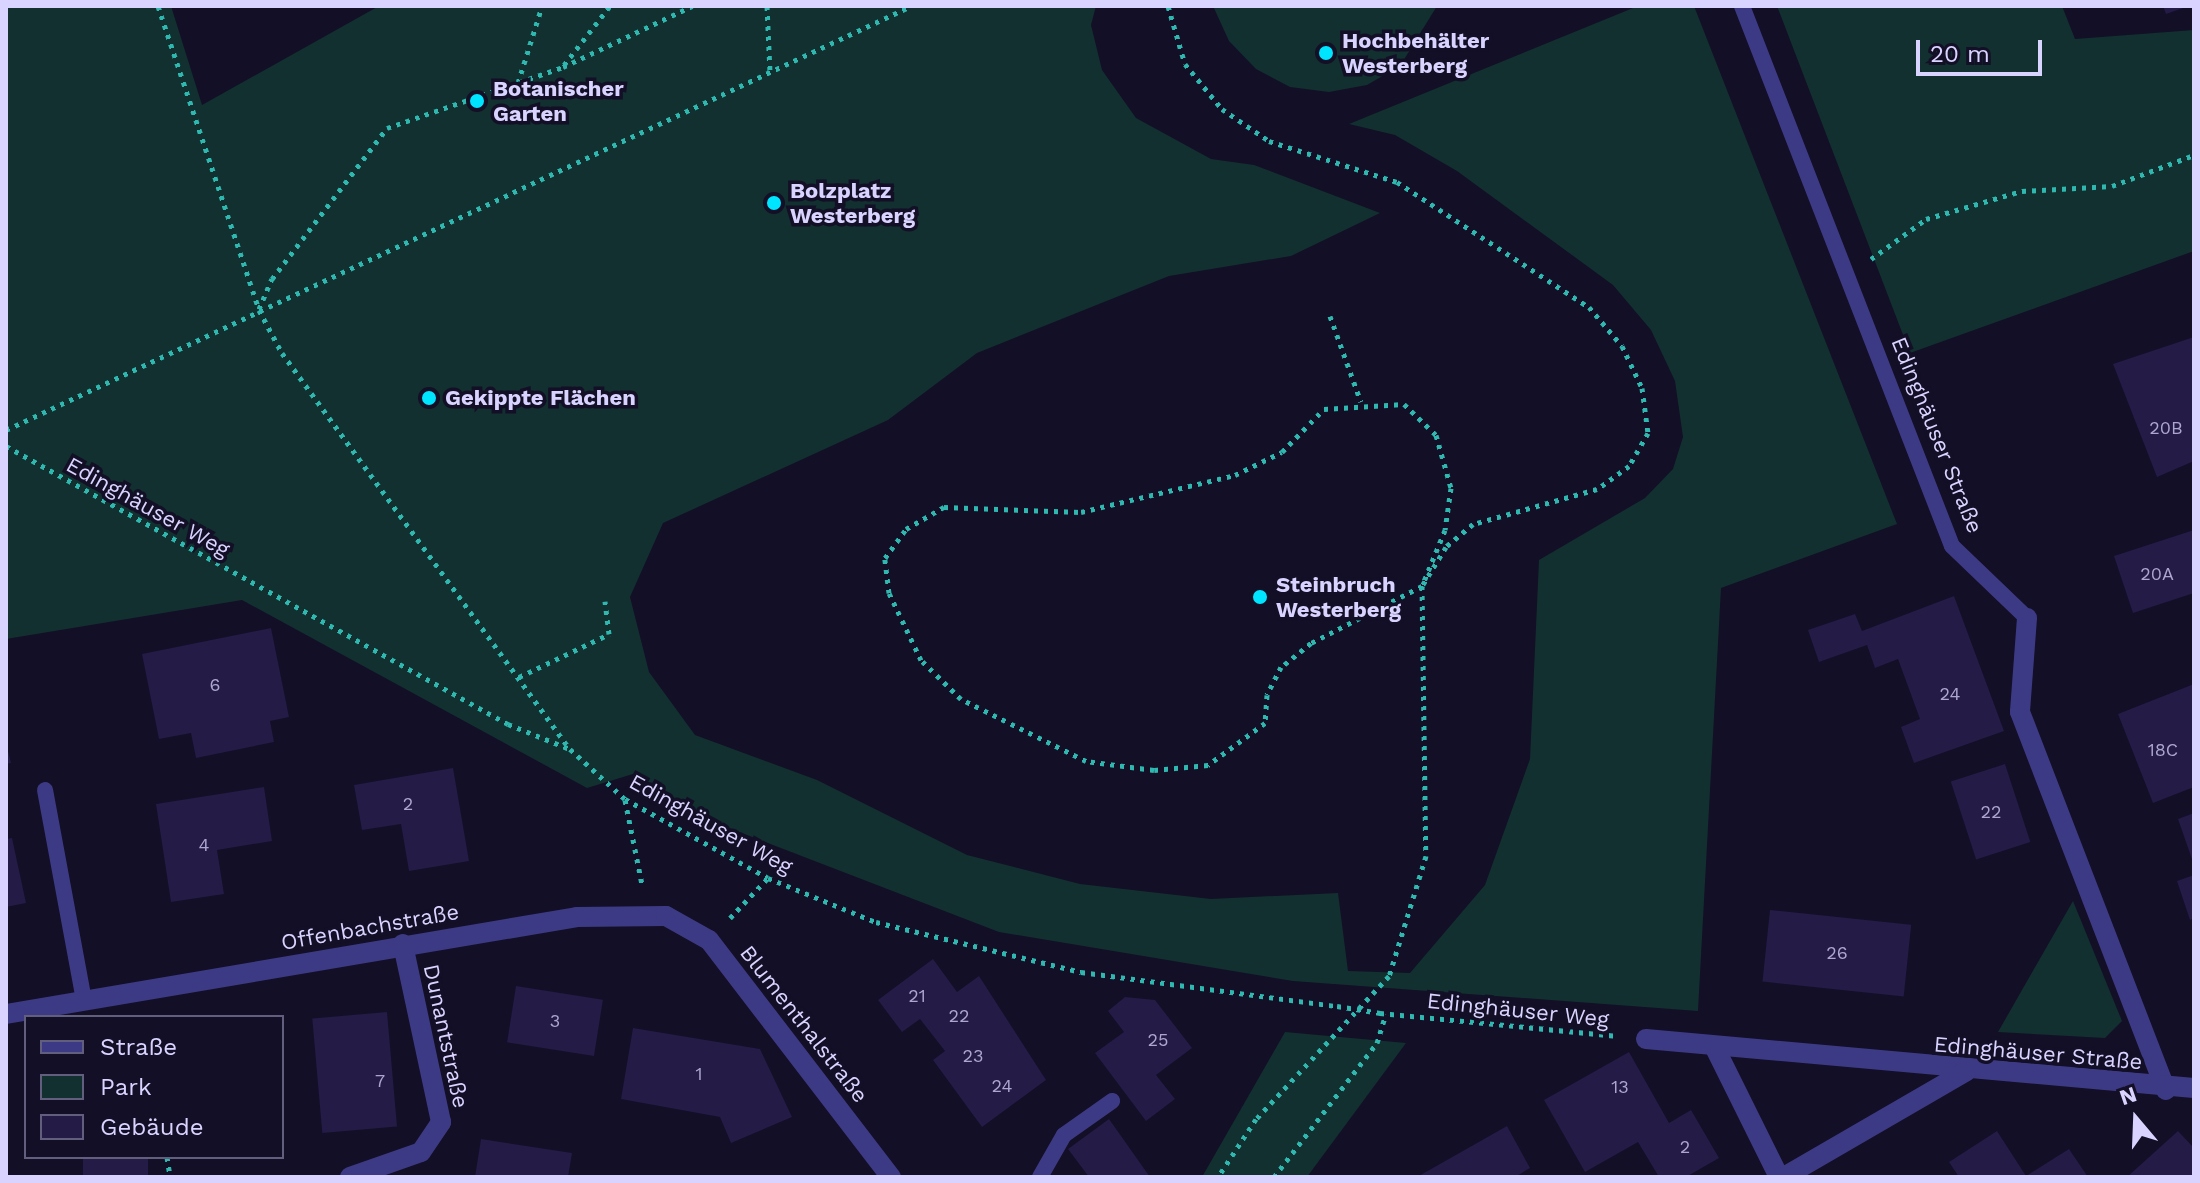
<!DOCTYPE html>
<meta charset="utf-8">
<style>
body{margin:0}
#map{position:relative;width:2200px;height:1183px;overflow:hidden;background:#130f26;font-family:"Work Sans",sans-serif}
div>[style]{position:absolute}
.green>*{inset:0;background:#12302f}
.building>*{inset:0;background:#241b47;transform-origin:0 0}
.path>*{height:5px;margin-top:-2.5px;transform-origin:0;background:repeating-linear-gradient(90deg,#2fb8b0 0 4px,transparent 0 10px)}
.lane>*{height:16px;margin:-8px;padding:0 8px;transform-origin:8px;border-radius:8px;background:#3d3a85}
.street>*{height:20px;margin:-10px;padding:0 10px;transform-origin:10px;border-radius:10px;background:#3d3a85}
.path-bridge>*{height:5px;margin-top:-2.5px;transform-origin:0;background:repeating-linear-gradient(90deg,#2fb8b0 0 4px,transparent 0 10px)}
.dots>*{width:22px;height:22px;translate:-50% -50%;box-sizing:border-box;border:4px solid #130f26;border-radius:50%}
span{translate:-50% -50%;white-space:nowrap;text-align:center;line-height:1.15;-webkit-text-stroke:7px #130f26;paint-order:stroke}
.number-label{font-size:18px;color:#aca6d1}
.number-label span{-webkit-text-stroke-width:0}
.poi-label{font-size:22px;color:#d9d4ff;font-weight:700}
.left{translate:0 -50%;text-align:left}
.street-label{font-size:22px;color:#d9d4ff}
.frame{position:absolute;inset:0;border:8px solid #d9d4ff;pointer-events:none}
.legend{position:absolute;left:24px;top:1015px;width:260px;height:144px;box-sizing:border-box;background:#130f26;border:2px solid #625e7d;margin:0;padding:10px 14px;list-style:none;font-size:24px;color:#d9d4ff}
.legend li{display:flex;align-items:center;gap:16px;height:40px}
.legend b{width:40px;border:2px solid #625e7d}
.north{position:absolute;left:2096px;top:1079px;width:80px;height:80px;-webkit-text-stroke:6px #130f26;paint-order:stroke;rotate:341deg;font-size:22px;font-weight:700;line-height:32px;text-align:center;color:#d9d4ff}
.north::after{content:'';display:block;margin:auto;width:28px;height:36px;background:#d9d4ff;clip-path:polygon(50% 0,100% 100%,50% 72%,0 100%)}
.scale{position:absolute;left:1916px;top:40px;width:126px;height:36px;box-sizing:border-box;border:4px solid #d9d4ff;border-top:0;padding-left:10px;font-size:24px;line-height:28px;white-space:nowrap;color:#d9d4ff;-webkit-text-stroke:6px #130f26;paint-order:stroke}
</style>
<div id="map">
<div class="green">
<i style="clip-path:polygon(6px 6px,171px 6px,202px 105px,379px 6px,1096px 6px,1091px 25px,1102px 70px,1136px 118px,1211px 159px,1254px 165px,1380px 213px,1291px 256px,1169px 276px,977px 353px,888px 420px,663px 523px,630px 597px,649px 672px,695px 735px,817px 780px,967px 855px,1080px 884px,1211px 899px,1338px 893px,1348px 971px,1410px 973px,1485px 885px,1530px 759px,1539px 560px,1645px 498px,1673px 469px,1683px 437px,1675px 381px,1651px 330px,1613px 285px,1457px 171px,1395px 135px,1349px 124px,1638px 6px,1694px 6px,1897px 524px,1721px 588px,1698px 1011px,1293px 981px,999px 932px,716px 823px,633px 774px,587px 788px,242px 600px,6px 639px)"></i>
<i style="clip-path:polygon(1213px 6px,1437px 6px,1400px 66px,1367px 85px,1329px 92px,1290px 87px,1256px 69px,1229px 41px)"></i>
<i style="clip-path:polygon(1777px 6px,2062px 6px,2075px 39px,2194px 30px,2194px 251px,1910px 353px)"></i>
<i style="clip-path:polygon(2073px 901px,2122px 1021px,2105px 1038px,1998px 1032px)"></i>
<i style="clip-path:polygon(1285px 1032px,1406px 1043px,1307px 1177px,1202px 1177px)"></i>
</div>
<div class="building">
<i style="clip-path:polygon(2163px 6px,2189px 6px,2166px 14px)"></i>
<i style="clip-path:polygon(2194px 337px,2194px 461px,2157px 477px,2113px 364px)"></i>
<i style="clip-path:polygon(2194px 530px,2194px 593px,2133px 613px,2114px 556px)"></i>
<i style="clip-path:polygon(1954px 596px,2004px 731px,1914px 763px,1901px 727px,1920px 719px,1898px 659px,1875px 668px,1867px 645px,1819px 662px,1808px 630px,1855px 614px,1862px 631px)"></i>
<i style="clip-path:polygon(271px 628px,289px 717px,270px 721px,274px 742px,196px 758px,191px 733px,159px 739px,142px 654px)"></i>
<i style="clip-path:polygon(2194px 684px,2194px 787px,2153px 803px,2118px 714px)"></i>
<i style="clip-path:polygon(6px 743px,11px 763px,6px 764px)"></i>
<i style="left:2005px;top:764px;width:82px;height:57px;rotate:72deg"></i>
<i style="clip-path:polygon(453px 768px,469px 861px,409px 871px,401px 824px,362px 830px,354px 785px)"></i>
<i style="clip-path:polygon(264px 787px,272px 841px,217px 850px,224px 894px,171px 902px,156px 804px)"></i>
<i style="clip-path:polygon(2194px 813px,2194px 865px,2178px 819px)"></i>
<i style="clip-path:polygon(12px 838px,26px 903px,6px 907px,6px 839px)"></i>
<i style="clip-path:polygon(2194px 875px,2194px 918px,2190px 920px,2177px 881px)"></i>
<i style="left:1770px;top:910px;width:142px;height:72px;rotate:6deg"></i>
<i style="clip-path:polygon(933px 959px,957px 992px,979px 976px,1046px 1080px,982px 1127px,933px 1060px,945px 1051px,920px 1019px,902px 1032px,878px 1000px)"></i>
<i style="left:516px;top:986px;width:88px;height:57px;rotate:9deg"></i>
<i style="clip-path:polygon(1125px 997px,1155px 1000px,1192px 1048px,1156px 1075px,1175px 1099px,1146px 1121px,1095px 1053px,1124px 1032px,1108px 1011px)"></i>
<i style="left:387px;top:1012px;width:115px;height:75px;rotate:85deg"></i>
<i style="clip-path:polygon(633px 1028px,760px 1049px,792px 1117px,731px 1143px,720px 1117px,621px 1099px)"></i>
<i style="clip-path:polygon(1629px 1052px,1669px 1123px,1691px 1110px,1719px 1158px,1686px 1177px,1659px 1177px,1638px 1142px,1585px 1172px,1544px 1100px)"></i>
<i style="clip-path:polygon(1109px 1119px,1150px 1177px,1089px 1177px,1068px 1149px)"></i>
<i style="clip-path:polygon(1507px 1126px,1530px 1168px,1515px 1177px,1417px 1177px)"></i>
<i style="clip-path:polygon(1997px 1131px,2026px 1176px,2069px 1149px,2088px 1177px,1959px 1177px,1949px 1162px)"></i>
<i style="clip-path:polygon(2178px 1131px,2194px 1148px,2194px 1177px,2127px 1177px)"></i>
<i style="clip-path:polygon(481px 1139px,572px 1153px,568px 1177px,475px 1177px)"></i>
<i style="left:83px;top:1157px;width:65px;height:20px"></i>
</div>
<div class="path">
<i style="left:158px;top:6px;width:320px;rotate:71.6deg"></i>
<i style="left:259px;top:310px;width:49px;rotate:61.9deg"></i>
<i style="left:282px;top:353px;width:490px;rotate:54deg"></i>
<i style="left:767px;top:6px;width:67px;rotate:87.4deg"></i>
<i style="left:1168px;top:6px;width:60px;rotate:73.7deg"></i>
<i style="left:1185px;top:64px;width:58px;rotate:50.6deg"></i>
<i style="left:1222px;top:109px;width:57px;rotate:34.2deg"></i>
<i style="left:1269px;top:141px;width:134px;rotate:17.8deg"></i>
<i style="left:1397px;top:182px;width:229px;rotate:33.1deg"></i>
<i style="left:1589px;top:307px;width:51px;rotate:49.8deg"></i>
<i style="left:1622px;top:346px;width:47px;rotate:64.5deg"></i>
<i style="left:1642px;top:388px;width:45px;rotate:82.4deg"></i>
<i style="left:1648px;top:433px;width:38px;rotate:120deg"></i>
<i style="left:1629px;top:466px;width:39px;rotate:144deg"></i>
<i style="left:1597px;top:489px;width:129px;rotate:164.2deg"></i>
<i style="left:1473px;top:524px;width:35px;rotate:140deg"></i>
<i style="left:1446px;top:547px;width:46px;rotate:121.6deg"></i>
<i style="left:1422px;top:586px;width:125px;rotate:152.8deg"></i>
<i style="left:1311px;top:643px;width:38px;rotate:141deg"></i>
<i style="left:1281px;top:667px;width:31px;rotate:117deg"></i>
<i style="left:1267px;top:695px;width:28px;rotate:94deg"></i>
<i style="left:1265px;top:723px;width:71px;rotate:143.6deg"></i>
<i style="left:1208px;top:765px;width:54px;rotate:174.7deg"></i>
<i style="left:1154px;top:770px;width:69px;rotate:-172.5deg"></i>
<i style="left:1086px;top:761px;width:140px;rotate:-153.6deg"></i>
<i style="left:961px;top:699px;width:56px;rotate:-135.7deg"></i>
<i style="left:921px;top:660px;width:74px;rotate:-115.5deg"></i>
<i style="left:889px;top:593px;width:35px;rotate:-97deg"></i>
<i style="left:885px;top:558px;width:36px;rotate:-54deg"></i>
<i style="left:906px;top:529px;width:44px;rotate:-30.1deg"></i>
<i style="left:944px;top:507px;width:137px;rotate:2.1deg"></i>
<i style="left:1081px;top:512px;width:158px;rotate:-13.5deg"></i>
<i style="left:1235px;top:475px;width:52px;rotate:-26.1deg"></i>
<i style="left:1282px;top:452px;width:60px;rotate:-45.7deg"></i>
<i style="left:1324px;top:409px;width:80px;rotate:-3.6deg"></i>
<i style="left:1404px;top:404px;width:45px;rotate:44.1deg"></i>
<i style="left:1436px;top:435px;width:55px;rotate:74.2deg"></i>
<i style="left:1451px;top:488px;width:42px;rotate:98.1deg"></i>
<i style="left:1445px;top:530px;width:61px;rotate:112.3deg"></i>
<i style="left:1422px;top:586px;width:270px;rotate:89.2deg"></i>
<i style="left:1426px;top:856px;width:126px;rotate:107.1deg"></i>
<i style="left:1389px;top:976px;width:195px;rotate:132.9deg"></i>
<i style="left:1256px;top:1119px;width:69px;rotate:123.2deg"></i>
<i style="left:564px;top:65px;width:75px;rotate:-52.1deg"></i>
<i style="left:518px;top:83px;width:81px;rotate:-72.7deg"></i>
<i style="left:1871px;top:259px;width:68px;rotate:-36deg"></i>
<i style="left:1926px;top:219px;width:100px;rotate:-16.3deg"></i>
<i style="left:2022px;top:191px;width:90px;rotate:-3.2deg"></i>
<i style="left:2112px;top:186px;width:88px;rotate:-20.7deg"></i>
<i style="left:259px;top:309px;width:33px;rotate:-67deg"></i>
<i style="left:272px;top:279px;width:190px;rotate:-52.7deg"></i>
<i style="left:387px;top:128px;width:186px;rotate:-19.1deg"></i>
<i style="left:563px;top:67px;width:143px;rotate:-25.3deg"></i>
<i style="left:1330px;top:316px;width:91px;rotate:70.2deg"></i>
<i style="left:6px;top:430px;width:999px;rotate:-25.1deg"></i>
<i style="left:6px;top:446px;width:574px;rotate:28.98deg"></i>
<i style="left:508px;top:724px;width:67px;rotate:22deg"></i>
<i style="left:570px;top:749px;width:74px;rotate:42.3deg"></i>
<i style="left:625px;top:799px;width:163px;rotate:28.9deg"></i>
<i style="left:768px;top:878px;width:117px;rotate:22.2deg"></i>
<i style="left:876px;top:922px;width:211px;rotate:13.7deg"></i>
<i style="left:1081px;top:972px;width:258px;rotate:7.6deg"></i>
<i style="left:519px;top:677px;width:100px;rotate:-25.5deg"></i>
<i style="left:609px;top:634px;width:33px;rotate:-97deg"></i>
<i style="left:625px;top:800px;width:86px;rotate:78.6deg"></i>
<i style="left:730px;top:918px;width:55px;rotate:-46.5deg"></i>
<i style="left:1380px;top:1013px;width:239px;rotate:5.5deg"></i>
<i style="left:167px;top:1157px;width:20px;rotate:81deg"></i>
<i style="left:1274px;top:1177px;width:169px;rotate:-52.5deg"></i>
<i style="left:1377px;top:1043px;width:30px;rotate:-73deg"></i>
</div>
<div class="lane">
<i style="left:1742px;top:6px;width:579px;rotate:68.75deg"></i>
<i style="left:1952px;top:546px;width:104px;rotate:43.8deg"></i>
<i style="left:45px;top:790px;width:215px;rotate:79.5deg"></i>
<i style="left:1040px;top:1177px;width:48px;rotate:-60.3deg"></i>
<i style="left:1064px;top:1135px;width:59px;rotate:-35.3deg"></i>
</div>
<div class="street">
<i style="left:2027px;top:618px;width:94px;rotate:94.3deg"></i>
<i style="left:2020px;top:712px;width:405px;rotate:68.9deg"></i>
<i style="left:6px;top:1014px;width:579px;rotate:-9.64deg"></i>
<i style="left:577px;top:917px;width:89px;rotate:-0.6deg"></i>
<i style="left:666px;top:916px;width:49px;rotate:29.2deg"></i>
<i style="left:709px;top:940px;width:299px;rotate:52.5deg"></i>
<i style="left:1646px;top:1039px;width:550px;rotate:5.11deg"></i>
<i style="left:1714px;top:1046px;width:146px;rotate:63.6deg"></i>
<i style="left:350px;top:1177px;width:75px;rotate:-19.4deg"></i>
<i style="left:421px;top:1152px;width:36px;rotate:-56deg"></i>
<i style="left:441px;top:1122px;width:182px;rotate:-102.1deg"></i>
<i style="left:1784px;top:1177px;width:211px;rotate:-30.1deg"></i>
</div>
<div class="path-bridge">
<i style="left:1337px;top:1006px;width:44px;rotate:9.2deg"></i>
</div>
<div class="dots">
<i style="left:1326px;top:53px;background:#00e5ff"></i>
<i style="left:477px;top:101px;background:#00e5ff"></i>
<i style="left:774px;top:203px;background:#00e5ff"></i>
<i style="left:429px;top:398px;background:#00e5ff"></i>
<i style="left:1260px;top:597px;background:#00e5ff"></i>
</div>
<div class="number-label">
<span style="left:2166px;top:428px">20B</span>
<span style="left:2157px;top:574px">20A</span>
<span style="left:215px;top:685px">6</span>
<span style="left:1950px;top:694px">24</span>
<span style="left:2163px;top:750px">18C</span>
<span style="left:408px;top:804px">2</span>
<span style="left:1991px;top:812px">22</span>
<span style="left:204px;top:845px">4</span>
<span style="left:1837px;top:953px">26</span>
<span style="left:917px;top:996px">21</span>
<span style="left:959px;top:1016px">22</span>
<span style="left:555px;top:1021px">3</span>
<span style="left:1158px;top:1040px">25</span>
<span style="left:973px;top:1056px">23</span>
<span style="left:699px;top:1074px">1</span>
<span style="left:380px;top:1081px">7</span>
<span style="left:1002px;top:1086px">24</span>
<span style="left:1620px;top:1087px">13</span>
<span style="left:1685px;top:1147px">2</span>
</div>
<div class="poi-label">
<span class="left" style="left:1342px;top:53px">Hochbehälter<br>Westerberg</span>
<span class="left" style="left:493px;top:101px">Botanischer<br>Garten</span>
<span class="left" style="left:790px;top:203px">Bolzplatz<br>Westerberg</span>
<span class="left" style="left:445px;top:398px">Gekippte Flächen</span>
<span class="left" style="left:1276px;top:597px">Steinbruch<br>Westerberg</span>
</div>
<div class="street-label">
<span style="left:1937px;top:435px;rotate:68deg">Edinghäuser Straße</span>
<span style="left:148px;top:507px;rotate:29deg">Edinghäuser Weg</span>
<span style="left:711px;top:824px;rotate:29deg">Edinghäuser Weg</span>
<span style="left:370px;top:927px;rotate:-10deg">Offenbachstraße</span>
<span style="left:1518px;top:1010px;rotate:6deg">Edinghäuser Weg</span>
<span style="left:804px;top:1024px;rotate:52deg">Blumenthalstraße</span>
<span style="left:446px;top:1036px;rotate:78deg">Dunantstraße</span>
<span style="left:2038px;top:1053px;rotate:5deg">Edinghäuser Straße</span>
</div>
<div class="frame"></div>
<ul class="legend">
<li><b style="height:10px;background:#3d3a85"></b>Straße</li>
<li><b style="height:22px;background:#12302f"></b>Park</li>
<li><b style="height:22px;background:#241b47"></b>Gebäude</li>
</ul>
<div class="north">N</div>
<div class="scale">20 m</div>
</div>
